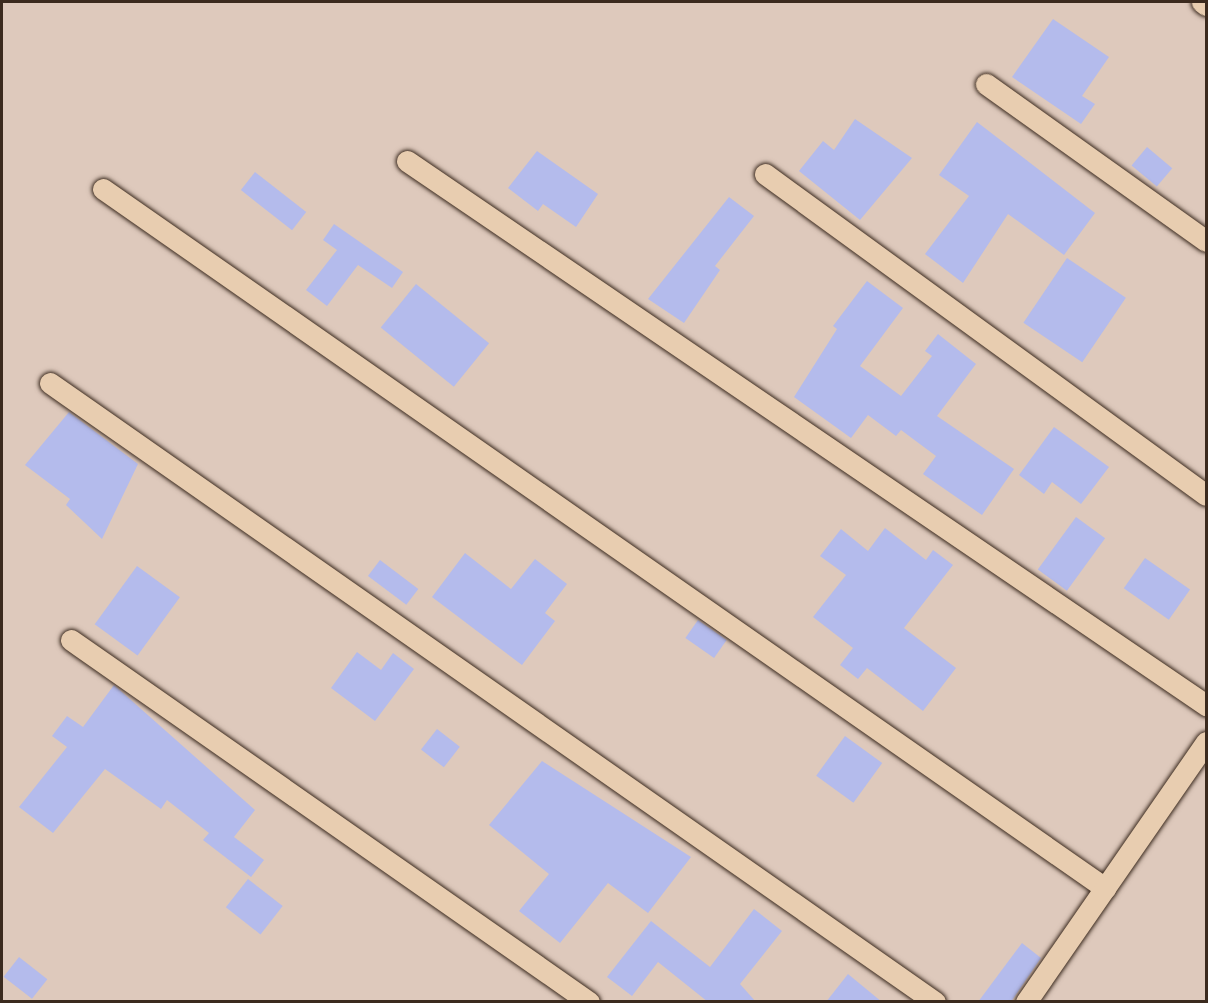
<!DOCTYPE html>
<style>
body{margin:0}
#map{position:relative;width:1208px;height:1003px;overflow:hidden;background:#dec9bc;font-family:Itim,sans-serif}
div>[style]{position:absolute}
.building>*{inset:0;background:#b4bbec;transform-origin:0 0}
.roads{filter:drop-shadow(0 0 2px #3b2a1e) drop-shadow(0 0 2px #3b2a1e)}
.street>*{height:21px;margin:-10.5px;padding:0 10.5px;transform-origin:10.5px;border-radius:10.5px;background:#e8cdb0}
span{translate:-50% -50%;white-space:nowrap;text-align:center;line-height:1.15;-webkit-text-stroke:6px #e8cdb0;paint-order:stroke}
.frame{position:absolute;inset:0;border:3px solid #3b2a1e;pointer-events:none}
</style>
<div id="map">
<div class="building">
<i style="clip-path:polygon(1053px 19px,1109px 57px,1082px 96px,1095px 104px,1081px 124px,1012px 77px)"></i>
<i style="clip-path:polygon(855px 119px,912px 158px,860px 220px,799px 171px,823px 141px,834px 150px)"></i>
<i style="clip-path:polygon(977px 122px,1095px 213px,1064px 255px,1008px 214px,963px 283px,925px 254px,969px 196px,939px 175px)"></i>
<i style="left:1147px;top:147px;width:33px;height:24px;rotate:40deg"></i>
<i style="clip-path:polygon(537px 151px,598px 194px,576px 227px,543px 204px,538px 211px,508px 188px)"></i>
<i style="left:255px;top:172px;width:65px;height:23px;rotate:38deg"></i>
<i style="clip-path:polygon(729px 197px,754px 216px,715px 266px,720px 270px,684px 323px,648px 299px)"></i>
<i style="clip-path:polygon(334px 224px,403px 272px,392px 288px,358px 265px,327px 306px,306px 290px,337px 250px,323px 240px)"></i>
<i style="left:1067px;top:258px;width:71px;height:78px;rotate:34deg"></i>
<i style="clip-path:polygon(867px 281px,903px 308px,860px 366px,901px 396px,932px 356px,925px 351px,938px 334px,976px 364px,937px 416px,1014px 469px,982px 515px,923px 474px,936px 456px,901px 430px,896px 436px,868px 415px,851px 438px,794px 397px,837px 329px,833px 326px)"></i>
<i style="left:416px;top:284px;width:94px;height:56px;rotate:39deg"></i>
<i style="clip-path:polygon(69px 412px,138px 464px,102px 539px,66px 505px,70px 499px,25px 465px)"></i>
<i style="clip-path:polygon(1054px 427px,1109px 467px,1081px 504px,1052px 482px,1044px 494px,1019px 475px)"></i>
<i style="left:1076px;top:517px;width:36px;height:65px;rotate:36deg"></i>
<i style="clip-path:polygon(885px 528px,926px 560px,933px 550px,953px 565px,904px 628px,956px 668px,923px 711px,867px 668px,858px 679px,840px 665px,853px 648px,813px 617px,846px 575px,820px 556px,841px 529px,868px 551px)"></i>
<i style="clip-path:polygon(465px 553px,511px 589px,535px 559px,567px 584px,545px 613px,555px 621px,522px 665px,432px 597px)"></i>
<i style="left:1145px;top:558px;width:55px;height:37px;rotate:35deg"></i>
<i style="left:380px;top:560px;width:48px;height:20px;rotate:37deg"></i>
<i style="left:137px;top:566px;width:53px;height:72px;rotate:36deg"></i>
<i style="left:698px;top:620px;width:35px;height:22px;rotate:35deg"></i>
<i style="clip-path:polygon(357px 652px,381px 670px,393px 653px,414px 669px,375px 721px,331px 688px)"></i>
<i style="clip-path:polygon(114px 685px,255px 810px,234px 837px,264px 860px,251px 877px,203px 840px,209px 833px,167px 800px,161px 809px,105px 769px,53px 833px,19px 807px,67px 747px,52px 736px,67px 716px,83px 727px)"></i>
<i style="left:437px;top:729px;width:29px;height:26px;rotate:38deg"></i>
<i style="left:845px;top:736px;width:46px;height:49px;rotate:36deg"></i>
<i style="clip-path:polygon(542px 761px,691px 857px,648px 913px,608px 883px,560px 943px,519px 911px,549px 874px,489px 825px)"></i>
<i style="left:248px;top:879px;width:44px;height:36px;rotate:38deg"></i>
<i style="clip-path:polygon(754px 909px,782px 931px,740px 984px,756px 1002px,708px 1002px,658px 962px,632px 996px,607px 977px,651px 921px,710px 967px)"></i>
<i style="clip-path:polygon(1022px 943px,1041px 958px,1011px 1002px,978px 1002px)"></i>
<i style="left:19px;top:957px;width:36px;height:25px;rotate:38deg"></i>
<i style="clip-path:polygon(848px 974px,882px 1002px,826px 1002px)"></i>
</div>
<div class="roads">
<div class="street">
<i style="left:1202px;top:2px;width:5px;rotate:37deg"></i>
<i style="left:986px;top:84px;width:270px;rotate:35.5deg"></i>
<i style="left:407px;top:161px;width:967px;rotate:34.25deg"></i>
<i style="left:765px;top:174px;width:545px;rotate:36.05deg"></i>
<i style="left:103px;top:189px;width:1222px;rotate:34.9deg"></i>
<i style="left:50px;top:383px;width:1080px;rotate:34.97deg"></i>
<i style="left:71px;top:640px;width:632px;rotate:34.95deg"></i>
<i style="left:1026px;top:1002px;width:316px;rotate:-55.3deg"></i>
</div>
</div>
<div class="frame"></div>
</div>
